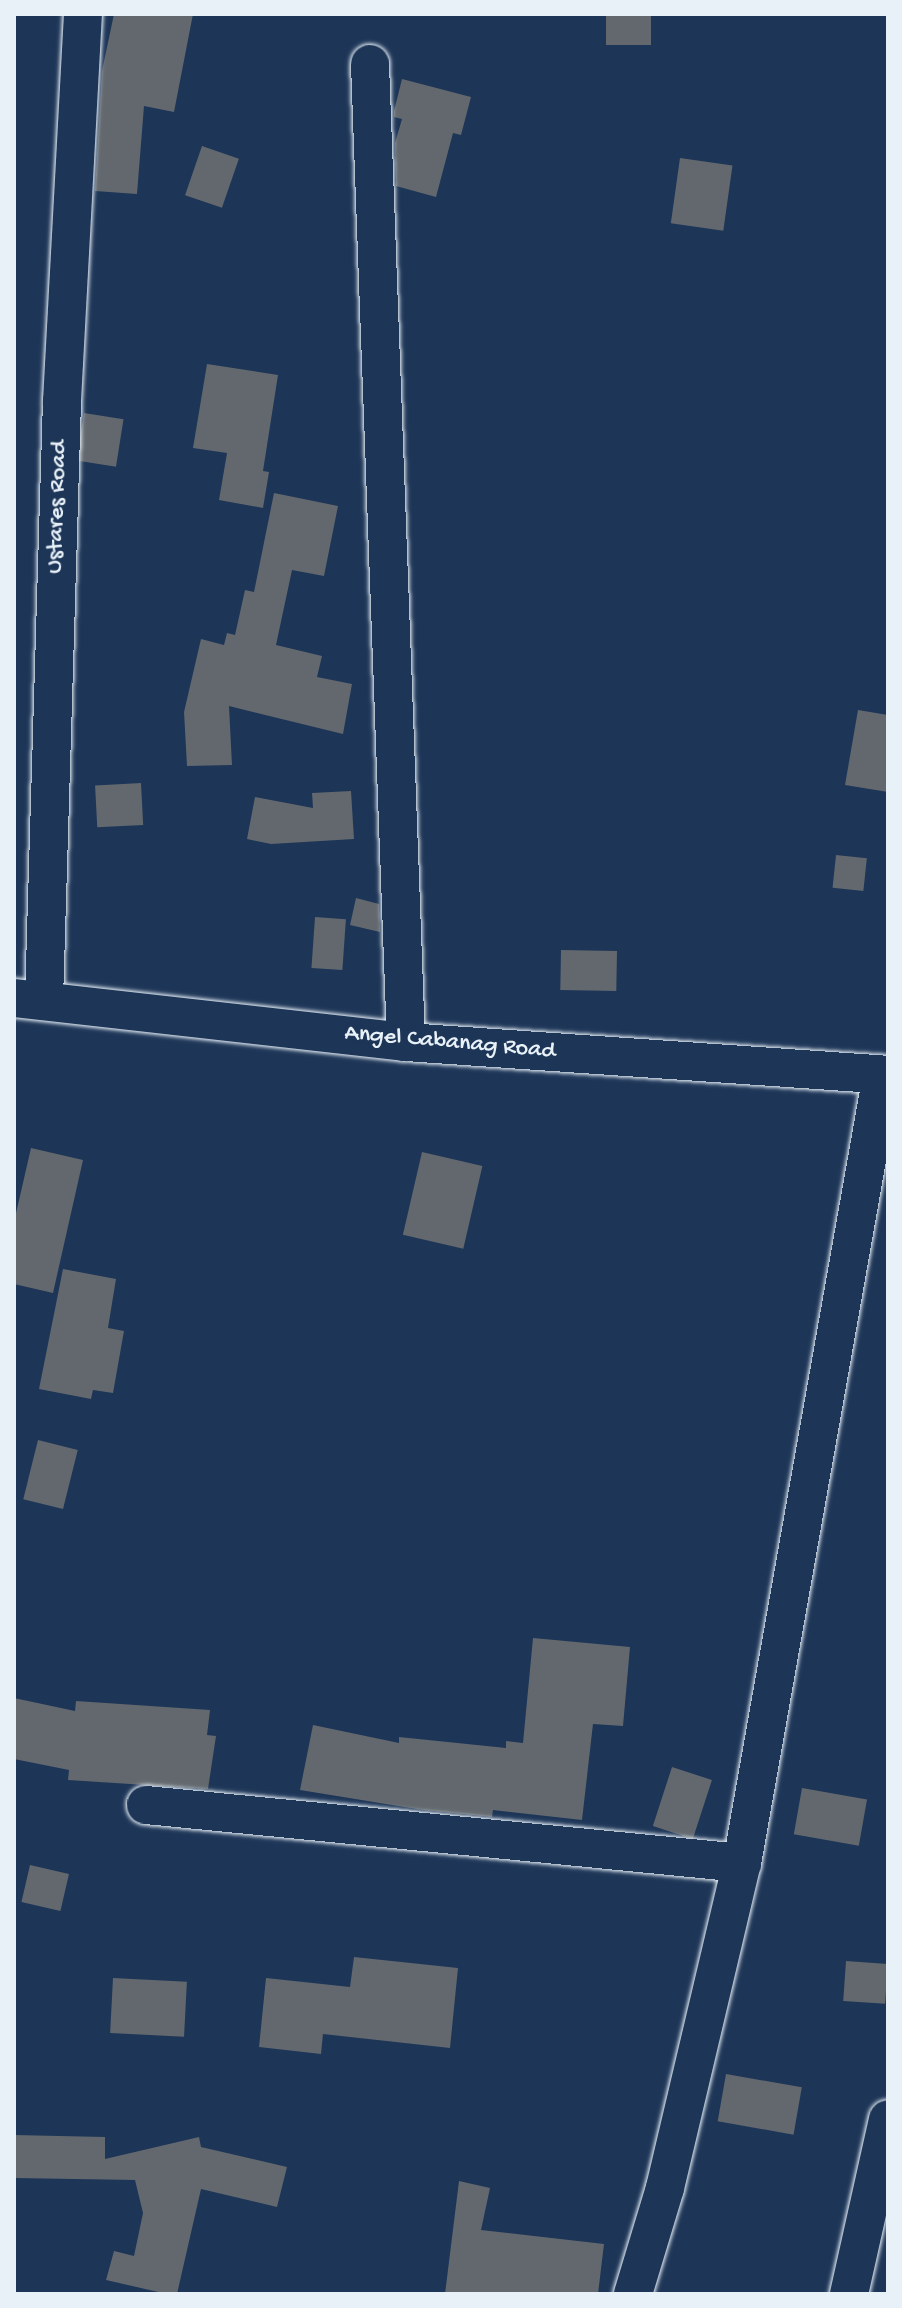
<!DOCTYPE html>
<style>
body{margin:0}
#map{position:relative;width:902px;height:2308px;overflow:hidden;background:#1d3557;font-family:"Gochi Hand",sans-serif}
div>[style]{position:absolute}
.building>*{inset:0;background:#62686e;transform-origin:0 0}
.roads{filter:drop-shadow(0 0 2px #e8f1f8) drop-shadow(0 0 2px #e8f1f8)}
.street>*{height:38px;margin:-19px;padding:0 19px;transform-origin:19px;border-radius:19px;background:#1d3557}
span{translate:-50% -50%;white-space:nowrap;text-align:center;line-height:1.15;-webkit-text-stroke:8px #1d3557;paint-order:stroke}
.street-label{font-size:24px;color:#e8f1f8}
.frame{position:absolute;inset:0;border:16px solid #e8f1f8;pointer-events:none}
</style>
<div id="map">
<div class="building">
<i style="clip-path:polygon(114px 14px,193px 14px,174px 112px,144px 106px,137px 194px,95px 191px,102px 71px)"></i>
<i style="left:606px;top:14px;width:45px;height:31px"></i>
<i style="clip-path:polygon(402px 79px,471px 97px,461px 135px,453px 133px,436px 197px,396px 186px,395px 143px,402px 119px,394px 117px,394px 111px)"></i>
<i style="left:202px;top:146px;width:39px;height:52px;rotate:19deg"></i>
<i style="left:680px;top:158px;width:53px;height:66px;rotate:8deg"></i>
<i style="clip-path:polygon(207px 364px,278px 375px,263px 471px,269px 472px,263px 508px,219px 500px,227px 453px,193px 448px)"></i>
<i style="left:84px;top:413px;width:40px;height:48px;rotate:9deg"></i>
<i style="clip-path:polygon(274px 493px,338px 506px,324px 576px,292px 570px,276px 645px,322px 656px,317px 677px,352px 684px,343px 734px,229px 706px,232px 765px,187px 766px,184px 712px,201px 639px,224px 645px,227px 633px,235px 635px,245px 590px,254px 592px)"></i>
<i style="clip-path:polygon(858px 710px,888px 715px,888px 792px,845px 785px)"></i>
<i style="left:141px;top:783px;width:42px;height:46px;rotate:87deg"></i>
<i style="clip-path:polygon(351px 791px,354px 839px,271px 844px,247px 839px,255px 797px,313px 808px,312px 793px)"></i>
<i style="left:836px;top:855px;width:31px;height:33px;rotate:6deg"></i>
<i style="clip-path:polygon(356px 898px,379px 904px,380px 932px,350px 925px)"></i>
<i style="left:315px;top:917px;width:31px;height:51px;rotate:4deg"></i>
<i style="left:561px;top:950px;width:56px;height:40px;rotate:1deg"></i>
<i style="clip-path:polygon(31px 1148px,83px 1160px,53px 1293px,14px 1284px,14px 1222px)"></i>
<i style="left:422px;top:1152px;width:62px;height:85px;rotate:13deg"></i>
<i style="clip-path:polygon(63px 1269px,116px 1279px,108px 1328px,124px 1331px,113px 1393px,93px 1390px,91px 1399px,39px 1389px)"></i>
<i style="left:38px;top:1440px;width:41px;height:61px;rotate:14deg"></i>
<i style="clip-path:polygon(533px 1638px,630px 1647px,623px 1726px,593px 1724px,582px 1820px,493px 1810px,492px 1817px,423px 1810px,300px 1790px,313px 1725px,399px 1743px,399px 1737px,506px 1748px,506px 1741px,523px 1743px)"></i>
<i style="clip-path:polygon(14px 1698px,75px 1711px,76px 1701px,210px 1710px,207px 1735px,216px 1736px,208px 1789px,68px 1780px,69px 1770px,14px 1759px)"></i>
<i style="left:672px;top:1767px;width:42px;height:62px;rotate:18deg"></i>
<i style="left:802px;top:1788px;width:66px;height:47px;rotate:10deg"></i>
<i style="left:30px;top:1865px;width:40px;height:38px;rotate:13deg"></i>
<i style="clip-path:polygon(354px 1957px,458px 1968px,450px 2048px,323px 2034px,321px 2054px,259px 2047px,266px 1978px,350px 1987px)"></i>
<i style="left:846px;top:1961px;width:42px;height:40px;rotate:4deg"></i>
<i style="left:113px;top:1978px;width:74px;height:55px;rotate:3deg"></i>
<i style="left:726px;top:2074px;width:77px;height:48px;rotate:10deg"></i>
<i style="clip-path:polygon(14px 2135px,105px 2137px,105px 2159px,199px 2137px,201px 2147px,287px 2167px,277px 2207px,201px 2189px,177px 2294px,167px 2294px,106px 2280px,114px 2251px,134px 2256px,143px 2213px,135px 2180px,14px 2178px)"></i>
<i style="clip-path:polygon(459px 2181px,490px 2188px,481px 2230px,604px 2244px,598px 2294px,445px 2294px)"></i>
</div>
<div class="roads">
<div class="street">
<i style="left:370px;top:64px;width:979px;rotate:87.89deg"></i>
<i style="left:14px;top:998px;width:394px;rotate:6.4deg"></i>
<i style="left:406px;top:1042px;width:483px;rotate:3.9deg"></i>
<i style="left:44px;top:1000px;width:599px;rotate:-88.28deg"></i>
<i style="left:62px;top:401px;width:388px;rotate:-86.9deg"></i>
<i style="left:146px;top:1805px;width:599px;rotate:5.56deg"></i>
<i style="left:633px;top:2294px;width:111px;rotate:-73.2deg"></i>
<i style="left:665px;top:2188px;width:334px;rotate:-76.7deg"></i>
<i style="left:742px;top:1863px;width:800px;rotate:-79.93deg"></i>
<i style="left:849px;top:2294px;width:179px;rotate:-77.4deg"></i>
</div>
</div>
<div class="street-label">
<span style="left:58px;top:507px;rotate:-88deg">Ustares Road</span>
<span style="left:450px;top:1043px;rotate:5deg">Angel Cabanag Road</span>
</div>
<div class="frame"></div>
</div>
